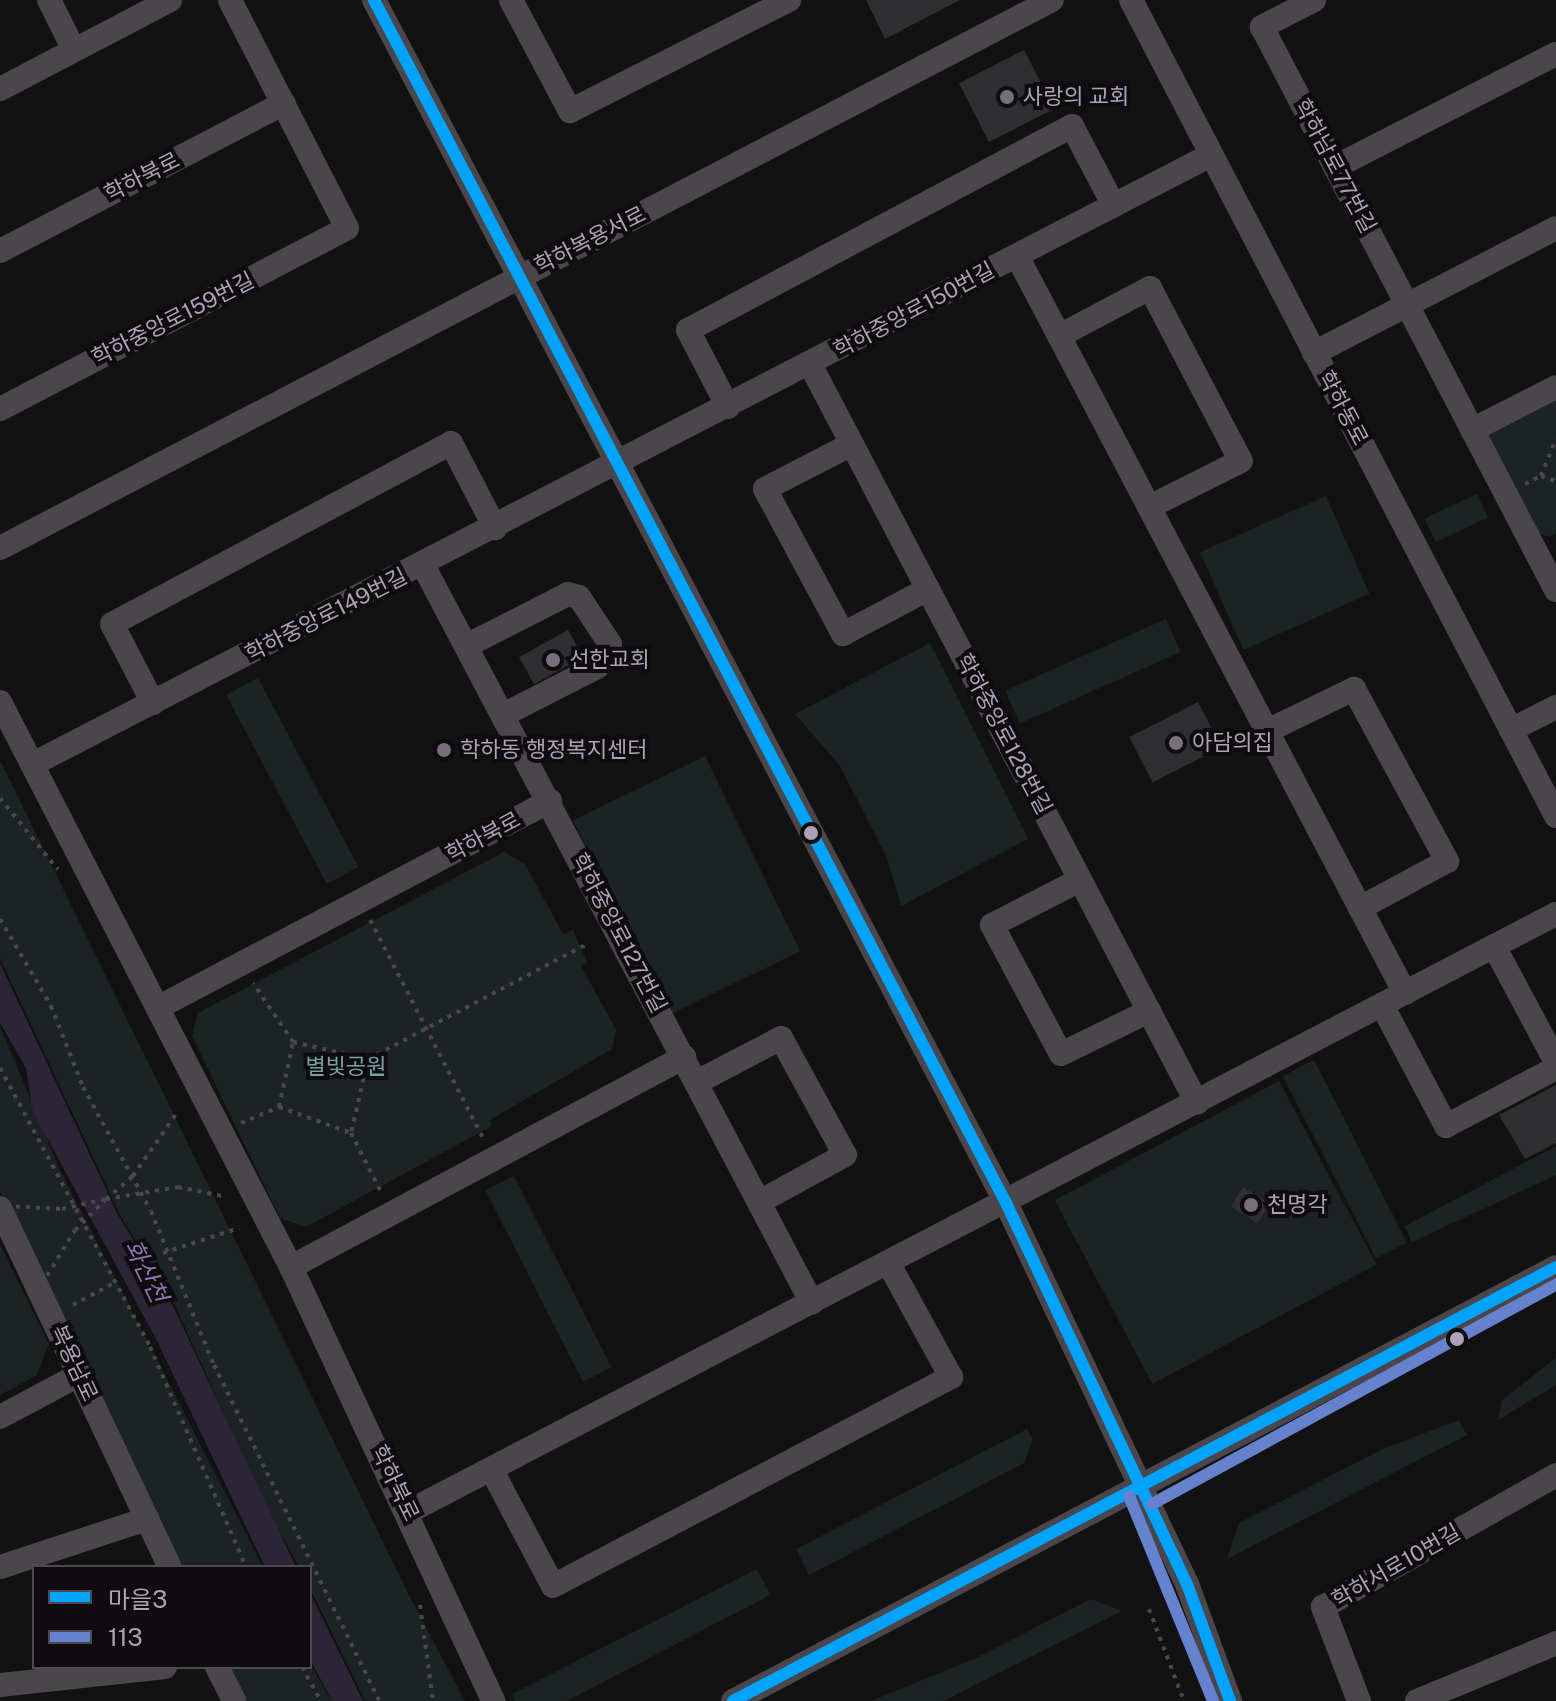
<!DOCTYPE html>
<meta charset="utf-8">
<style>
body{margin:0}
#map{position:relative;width:1556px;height:1701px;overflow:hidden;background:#121212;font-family:"Public Sans","Noto Sans KR",sans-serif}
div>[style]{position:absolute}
.green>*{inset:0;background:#1c2323;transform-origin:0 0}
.water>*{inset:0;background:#2b2535}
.building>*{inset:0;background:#2f2e31;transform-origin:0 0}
.path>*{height:4px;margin-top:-2px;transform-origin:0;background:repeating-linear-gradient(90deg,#4b474d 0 4px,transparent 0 10px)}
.minor>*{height:24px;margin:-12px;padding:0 12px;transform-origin:12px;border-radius:12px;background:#4a464b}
.path-bridge>*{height:4px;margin-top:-2px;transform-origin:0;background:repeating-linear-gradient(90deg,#4b474d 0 4px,transparent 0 10px)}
.bus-1>*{height:12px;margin:-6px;padding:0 6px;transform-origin:6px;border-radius:6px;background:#00a3fb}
.bus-2>*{height:12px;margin:-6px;padding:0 6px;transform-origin:6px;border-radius:6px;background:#6682ce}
.dots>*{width:22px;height:22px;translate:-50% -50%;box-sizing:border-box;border:4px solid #0e0c0e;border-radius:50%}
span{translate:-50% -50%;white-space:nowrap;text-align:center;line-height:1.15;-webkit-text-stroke:8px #0e0c0e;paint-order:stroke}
.poi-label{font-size:22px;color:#ada1b5}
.left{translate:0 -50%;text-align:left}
.street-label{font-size:22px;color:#ada1b5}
.park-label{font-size:22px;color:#76a2a1}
.water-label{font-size:24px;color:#8d75b4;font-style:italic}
.legend{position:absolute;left:32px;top:1565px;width:280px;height:104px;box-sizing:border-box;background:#0e0c0e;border:2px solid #4e4851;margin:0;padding:10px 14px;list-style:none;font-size:24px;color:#ada1b5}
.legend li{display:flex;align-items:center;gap:16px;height:40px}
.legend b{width:40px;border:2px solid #4e4851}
</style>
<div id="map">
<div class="green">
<i style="clip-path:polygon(1556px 399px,1556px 533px,1549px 537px,1528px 530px,1485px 448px,1490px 433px)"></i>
<i style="left:1477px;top:494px;width:26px;height:58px;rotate:65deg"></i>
<i style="left:1326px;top:496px;width:107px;height:138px;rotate:66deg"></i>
<i style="left:1166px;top:619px;width:36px;height:176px;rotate:66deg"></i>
<i style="clip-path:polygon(930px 643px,1028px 839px,901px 906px,887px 858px,840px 766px,795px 714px)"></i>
<i style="left:258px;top:678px;width:214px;height:36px;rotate:62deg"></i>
<i style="left:705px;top:756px;width:217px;height:147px;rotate:64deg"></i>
<i style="clip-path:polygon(0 760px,409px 1595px,465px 1701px,365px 1701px,310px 1588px,310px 1567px,299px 1567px,267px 1509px,174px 1303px,120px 1215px,0 958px)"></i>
<i style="clip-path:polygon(504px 852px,525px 864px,563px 934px,573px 930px,587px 962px,581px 966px,616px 1030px,612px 1049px,490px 1120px,492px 1126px,306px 1227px,280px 1218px,192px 1036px,198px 1013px)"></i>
<i style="clip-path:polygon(0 1026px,60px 1170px,263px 1567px,181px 1567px,0 1191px)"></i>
<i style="left:1314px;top:1060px;width:205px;height:35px;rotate:63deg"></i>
<i style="left:1279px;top:1081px;width:208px;height:254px;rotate:62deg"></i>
<i style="clip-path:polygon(1556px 1146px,1556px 1175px,1412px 1242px,1405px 1226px)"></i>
<i style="left:514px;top:1176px;width:215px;height:32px;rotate:63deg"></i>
<i style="clip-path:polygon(0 1244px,49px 1344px,36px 1376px,0 1395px)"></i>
<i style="clip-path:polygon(1556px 1358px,1556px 1385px,1498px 1420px,1502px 1400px)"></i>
<i style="clip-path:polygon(1459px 1420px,1467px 1435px,1227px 1559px,1239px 1523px,1385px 1448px)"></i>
<i style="clip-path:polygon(1027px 1429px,1033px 1440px,1024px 1463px,809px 1575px,796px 1549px)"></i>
<i style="clip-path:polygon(757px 1569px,770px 1595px,567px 1701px,515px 1701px,512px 1694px)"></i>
<i style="clip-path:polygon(1091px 1599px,1122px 1611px,943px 1701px,871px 1701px,974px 1659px)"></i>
<i style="clip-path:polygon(310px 1663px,331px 1701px,244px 1701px,228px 1667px)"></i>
</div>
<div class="water">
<i style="clip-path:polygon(0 963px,118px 1215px,172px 1304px,296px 1567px,265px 1567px,156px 1339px,33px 1112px,26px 1068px,0 1023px)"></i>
<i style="clip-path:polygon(310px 1594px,317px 1607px,363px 1701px,332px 1701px,310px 1659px)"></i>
</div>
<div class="building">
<i style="clip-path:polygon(866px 0,960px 0,885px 39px)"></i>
<i style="left:1024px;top:50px;width:66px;height:73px;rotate:63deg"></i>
<i style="left:568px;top:630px;width:31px;height:56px;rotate:61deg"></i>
<i style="left:1198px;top:702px;width:51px;height:77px;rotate:63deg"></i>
<i style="clip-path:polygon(1556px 1085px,1556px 1143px,1525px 1159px,1499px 1115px)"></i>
<i style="left:1243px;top:1187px;width:32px;height:23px;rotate:32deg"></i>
</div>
<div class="path">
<i style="left:1541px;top:476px;width:40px;rotate:-68deg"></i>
<i style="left:1525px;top:484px;width:18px;rotate:-27deg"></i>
<i style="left:1541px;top:476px;width:16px;rotate:18deg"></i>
<i style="left:0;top:798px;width:92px;rotate:51.1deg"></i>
<i style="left:0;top:919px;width:101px;rotate:59.6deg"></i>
<i style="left:51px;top:1006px;width:87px;rotate:68.4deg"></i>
<i style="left:83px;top:1087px;width:141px;rotate:61.3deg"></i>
<i style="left:151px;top:1211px;width:166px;rotate:67.8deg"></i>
<i style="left:214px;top:1365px;width:374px;rotate:63.8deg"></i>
<i style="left:370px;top:920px;width:246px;rotate:62.6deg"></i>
<i style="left:293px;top:1042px;width:77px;rotate:12.8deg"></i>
<i style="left:368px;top:1059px;width:247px;rotate:-27.7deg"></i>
<i style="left:368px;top:1059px;width:76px;rotate:102.9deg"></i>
<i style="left:351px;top:1133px;width:66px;rotate:63deg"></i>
<i style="left:0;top:1068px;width:317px;rotate:61.7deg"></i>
<i style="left:150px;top:1347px;width:240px;rotate:66.4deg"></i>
<i style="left:279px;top:1107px;width:77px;rotate:19.9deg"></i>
<i style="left:241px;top:1123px;width:41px;rotate:-22.8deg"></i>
<i style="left:279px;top:1107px;width:66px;rotate:-77.8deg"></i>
<i style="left:293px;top:1042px;width:71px;rotate:-124.1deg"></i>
<i style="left:163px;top:1253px;width:80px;rotate:-18.2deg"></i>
<i style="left:73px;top:1305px;width:47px;rotate:-28.2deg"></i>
<i style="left:420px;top:1605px;width:97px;rotate:82.3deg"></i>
<i style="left:1149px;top:1609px;width:98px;rotate:69.2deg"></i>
<i style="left:302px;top:1667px;width:39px;rotate:61deg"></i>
</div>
<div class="minor">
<i style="left:49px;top:0;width:56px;rotate:63.4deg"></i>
<i style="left:374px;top:0;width:1359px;rotate:62.28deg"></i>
<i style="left:1006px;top:1203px;width:422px;rotate:64.6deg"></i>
<i style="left:1187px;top:1584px;width:125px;rotate:69.8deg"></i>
<i style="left:511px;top:0;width:126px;rotate:62deg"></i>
<i style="left:570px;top:111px;width:246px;rotate:-26.9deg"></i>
<i style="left:1131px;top:0;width:920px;rotate:62.49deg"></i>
<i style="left:1314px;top:0;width:59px;rotate:152.6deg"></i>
<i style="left:1262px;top:27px;width:635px;rotate:62.43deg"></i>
<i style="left:0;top:89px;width:192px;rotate:-27.6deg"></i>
<i style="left:1335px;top:167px;width:248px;rotate:-27.1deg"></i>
<i style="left:0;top:251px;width:320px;rotate:-27.5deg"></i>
<i style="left:1017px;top:256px;width:833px;rotate:62.24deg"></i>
<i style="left:1059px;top:336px;width:103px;rotate:-27.8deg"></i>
<i style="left:1150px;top:288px;width:195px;rotate:62.3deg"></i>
<i style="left:1241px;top:461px;width:103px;rotate:153.4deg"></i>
<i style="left:1314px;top:353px;width:272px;rotate:-27.3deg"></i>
<i style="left:810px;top:364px;width:834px;rotate:62.36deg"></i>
<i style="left:728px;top:407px;width:87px;rotate:-117.5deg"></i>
<i style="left:688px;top:330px;width:435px;rotate:-28deg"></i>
<i style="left:1072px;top:126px;width:90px;rotate:62.3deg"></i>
<i style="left:0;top:409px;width:391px;rotate:-27.5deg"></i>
<i style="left:347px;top:228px;width:256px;rotate:-117.2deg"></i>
<i style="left:1472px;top:430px;width:94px;rotate:-27.1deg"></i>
<i style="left:852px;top:444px;width:98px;rotate:152.7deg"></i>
<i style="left:765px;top:489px;width:165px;rotate:61.7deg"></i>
<i style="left:843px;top:634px;width:96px;rotate:-27.9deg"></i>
<i style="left:0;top:548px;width:1186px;rotate:-27.52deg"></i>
<i style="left:423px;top:565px;width:834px;rotate:62.21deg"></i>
<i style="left:468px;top:645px;width:112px;rotate:-27deg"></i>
<i style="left:568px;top:594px;width:11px;rotate:15deg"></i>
<i style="left:579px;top:597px;width:56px;rotate:56.6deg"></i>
<i style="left:610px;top:644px;width:26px;rotate:119deg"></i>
<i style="left:597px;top:667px;width:103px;rotate:152.9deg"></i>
<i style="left:0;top:702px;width:636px;rotate:62.75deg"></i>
<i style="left:291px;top:1267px;width:479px;rotate:65deg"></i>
<i style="left:153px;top:703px;width:89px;rotate:-117.4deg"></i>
<i style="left:112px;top:624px;width:384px;rotate:-28.1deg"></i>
<i style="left:451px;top:443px;width:96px;rotate:62.6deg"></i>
<i style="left:1511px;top:730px;width:51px;rotate:-27.1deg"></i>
<i style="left:1267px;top:731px;width:97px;rotate:-25.8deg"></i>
<i style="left:1354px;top:689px;width:196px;rotate:61.6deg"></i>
<i style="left:1447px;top:861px;width:99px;rotate:151.6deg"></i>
<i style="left:33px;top:764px;width:1326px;rotate:-27.34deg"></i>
<i style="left:1080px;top:880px;width:99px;rotate:152.9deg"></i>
<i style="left:992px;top:925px;width:146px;rotate:61.9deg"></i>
<i style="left:1061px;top:1054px;width:98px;rotate:-26deg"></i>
<i style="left:1494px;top:946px;width:132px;rotate:61.9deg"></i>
<i style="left:1382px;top:1005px;width:137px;rotate:62.1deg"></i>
<i style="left:1446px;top:1126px;width:124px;rotate:-27.8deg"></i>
<i style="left:161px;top:1006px;width:440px;rotate:-27.8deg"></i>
<i style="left:697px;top:1082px;width:95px;rotate:-27.6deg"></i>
<i style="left:781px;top:1038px;width:133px;rotate:61.3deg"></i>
<i style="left:845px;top:1155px;width:98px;rotate:151.3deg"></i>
<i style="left:0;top:1208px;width:397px;rotate:64.7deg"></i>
<i style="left:291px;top:1267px;width:446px;rotate:-28.1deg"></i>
<i style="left:0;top:1417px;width:89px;rotate:-28deg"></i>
<i style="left:491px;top:1469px;width:132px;rotate:62.1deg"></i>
<i style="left:553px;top:1586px;width:450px;rotate:-27.7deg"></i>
<i style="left:951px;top:1377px;width:129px;rotate:-118.8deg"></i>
<i style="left:408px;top:1512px;width:1294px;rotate:-27.52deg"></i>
<i style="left:0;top:1567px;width:155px;rotate:-18.1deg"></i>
<i style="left:217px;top:1667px;width:38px;rotate:63deg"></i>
<i style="left:0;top:1685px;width:166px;rotate:-6.2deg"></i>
<i style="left:733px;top:1701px;width:930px;rotate:-27.8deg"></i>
<i style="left:1359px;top:1701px;width:101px;rotate:-111deg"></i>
<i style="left:1323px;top:1607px;width:268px;rotate:-29.5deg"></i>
<i style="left:1417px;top:1701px;width:151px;rotate:-22.6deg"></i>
</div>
<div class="path-bridge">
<i style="left:6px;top:1206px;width:56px;rotate:3.1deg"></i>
<i style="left:62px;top:1209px;width:45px;rotate:-12.8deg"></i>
<i style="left:106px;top:1199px;width:35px;rotate:-40deg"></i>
<i style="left:133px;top:1176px;width:79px;rotate:-55.3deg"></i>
<i style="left:42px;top:1284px;width:63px;rotate:-58.6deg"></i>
<i style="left:75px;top:1230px;width:44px;rotate:-45deg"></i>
<i style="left:106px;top:1199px;width:73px;rotate:-9.5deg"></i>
<i style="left:178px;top:1187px;width:45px;rotate:11.6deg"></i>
</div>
<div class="bus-1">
<i style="left:374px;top:0;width:1359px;rotate:62.28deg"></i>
<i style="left:1006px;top:1203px;width:422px;rotate:64.6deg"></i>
<i style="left:1187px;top:1584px;width:125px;rotate:69.8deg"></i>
<i style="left:733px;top:1701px;width:930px;rotate:-27.8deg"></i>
</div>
<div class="bus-2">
<i style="left:1129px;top:1496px;width:222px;rotate:67.7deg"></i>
<i style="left:1152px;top:1504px;width:460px;rotate:-28.5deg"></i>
</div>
<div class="dots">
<i style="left:1007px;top:97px;background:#776f7c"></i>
<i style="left:553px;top:660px;background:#776f7c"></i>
<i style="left:1176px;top:743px;background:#776f7c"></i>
<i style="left:444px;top:750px;background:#776f7c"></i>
<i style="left:811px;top:833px;background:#ada1b5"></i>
<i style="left:1251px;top:1205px;background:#776f7c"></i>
<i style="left:1457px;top:1339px;background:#ada1b5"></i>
</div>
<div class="poi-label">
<span class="left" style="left:1023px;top:97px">사랑의 교회</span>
<span class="left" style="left:569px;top:660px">선한교회</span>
<span class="left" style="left:1192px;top:743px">아담의집</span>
<span class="left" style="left:460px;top:750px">학하동 행정복지센터</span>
<span class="left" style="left:1267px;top:1205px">천명각</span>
</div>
<div class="street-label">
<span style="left:1335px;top:166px;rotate:62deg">학하남로77번길</span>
<span style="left:142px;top:177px;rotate:-27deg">학하북로</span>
<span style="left:590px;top:240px;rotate:-27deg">학하복용서로</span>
<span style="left:914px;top:310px;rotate:-28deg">학하중앙로150번길</span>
<span style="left:173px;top:319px;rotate:-27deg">학하중앙로159번길</span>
<span style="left:1343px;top:408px;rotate:62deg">학하동로</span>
<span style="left:326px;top:615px;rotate:-27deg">학하중앙로149번길</span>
<span style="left:1004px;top:734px;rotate:62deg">학하중앙로128번길</span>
<span style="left:483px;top:837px;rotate:-28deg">학하북로</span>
<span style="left:619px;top:933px;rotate:62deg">학하중앙로127번길</span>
<span style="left:74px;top:1363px;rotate:65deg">복용남로</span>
<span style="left:395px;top:1483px;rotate:64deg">학하북로</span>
<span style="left:1396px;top:1566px;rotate:-30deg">학하서로10번길</span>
</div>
<div class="park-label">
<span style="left:346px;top:1067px">별빛공원</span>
</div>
<div class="water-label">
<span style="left:146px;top:1271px;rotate:64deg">화산천</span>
</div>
<ul class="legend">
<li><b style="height:10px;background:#00a3fb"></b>마을3</li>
<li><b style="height:10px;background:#6682ce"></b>113</li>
</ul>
</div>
